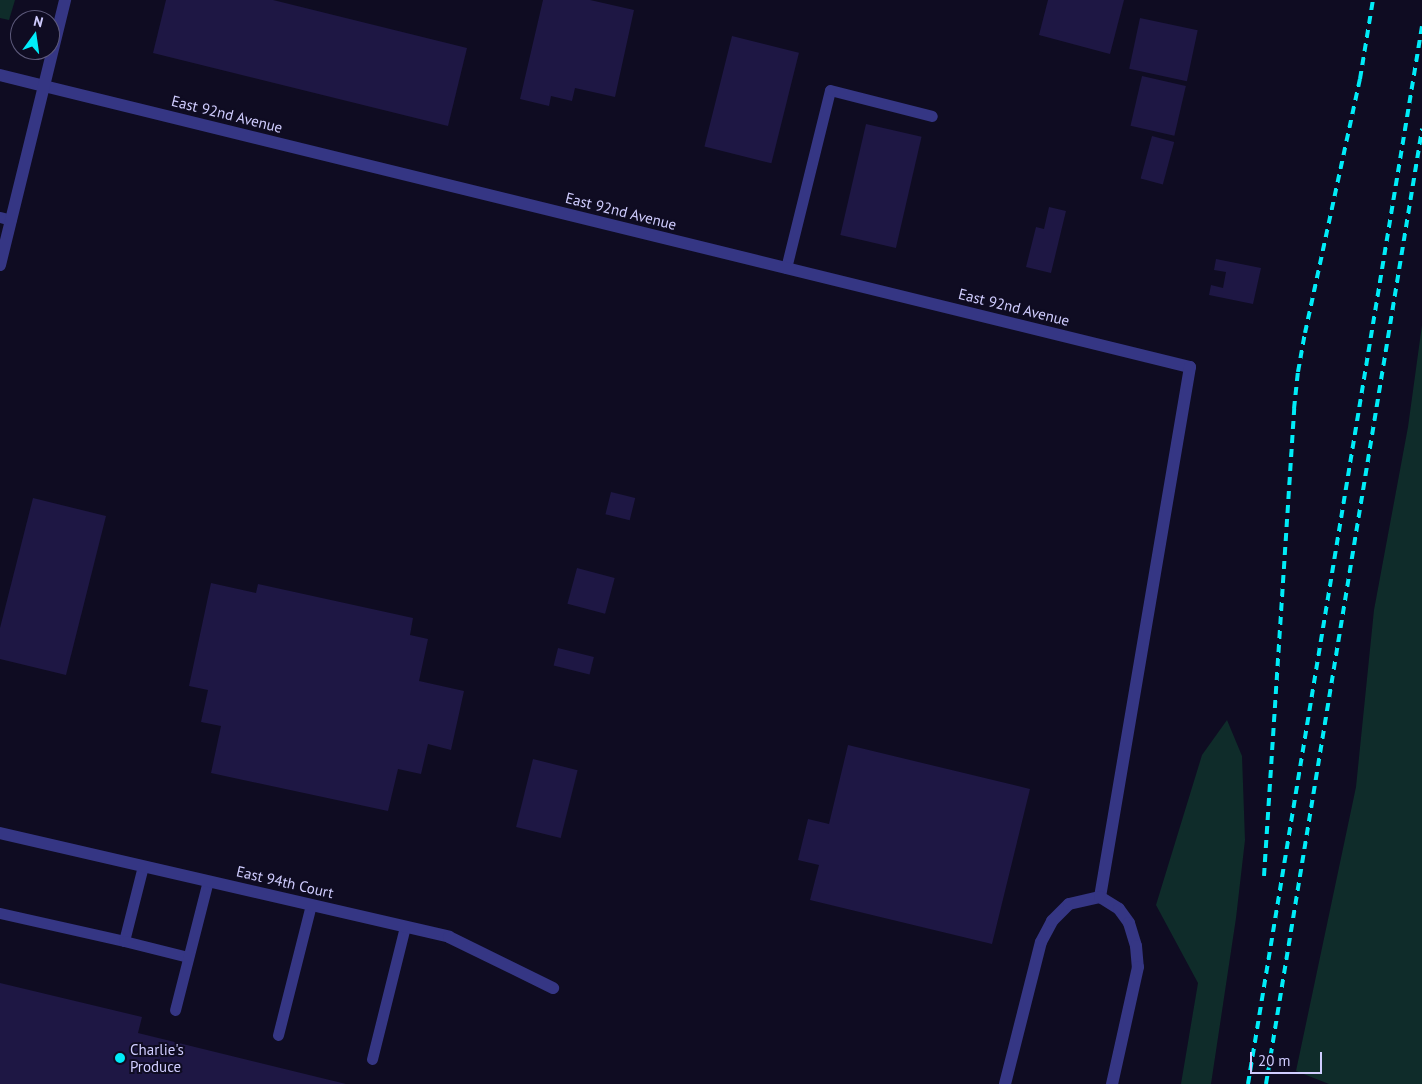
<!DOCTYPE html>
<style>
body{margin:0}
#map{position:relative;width:1422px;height:1084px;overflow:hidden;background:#0f0c22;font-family:"PT Sans",sans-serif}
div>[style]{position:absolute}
.green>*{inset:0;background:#0f2c2a}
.building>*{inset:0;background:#1e1744;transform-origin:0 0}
.service>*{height:11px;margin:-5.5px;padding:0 5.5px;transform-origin:5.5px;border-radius:5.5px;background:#353684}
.minor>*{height:12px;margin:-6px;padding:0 6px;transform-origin:6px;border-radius:6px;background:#353684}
.tertiary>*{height:12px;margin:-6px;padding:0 6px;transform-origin:6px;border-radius:6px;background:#353684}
.rail>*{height:4px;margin-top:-2px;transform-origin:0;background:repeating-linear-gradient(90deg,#00ecf8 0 8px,transparent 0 14px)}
.dots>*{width:14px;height:14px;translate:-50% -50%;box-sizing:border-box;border:2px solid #0f0c22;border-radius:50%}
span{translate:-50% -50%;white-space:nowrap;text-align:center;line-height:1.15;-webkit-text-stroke:4px #0f0c22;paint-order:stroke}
.street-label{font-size:15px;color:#d0cdff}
.poi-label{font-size:15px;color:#d0cdff}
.left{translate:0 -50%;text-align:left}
.north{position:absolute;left:10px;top:10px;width:50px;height:50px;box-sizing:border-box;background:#0f0c22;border:1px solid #5c597a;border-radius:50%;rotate:14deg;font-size:14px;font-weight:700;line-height:20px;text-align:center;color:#d0cdff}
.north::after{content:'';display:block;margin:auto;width:18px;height:22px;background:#00ecf8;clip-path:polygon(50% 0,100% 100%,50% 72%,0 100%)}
.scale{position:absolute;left:1250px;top:1052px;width:72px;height:22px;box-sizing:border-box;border:2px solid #d0cdff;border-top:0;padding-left:6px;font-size:15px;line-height:18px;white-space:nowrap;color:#d0cdff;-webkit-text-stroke:4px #0f0c22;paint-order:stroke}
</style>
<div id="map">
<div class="green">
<i style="clip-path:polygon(0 0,15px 0,9px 20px,0 18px)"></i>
<i style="clip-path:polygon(1422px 325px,1422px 1084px,1329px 1084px,1296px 1071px,1356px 787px,1374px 610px,1408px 427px)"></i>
<i style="clip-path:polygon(1227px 720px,1242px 756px,1245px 840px,1236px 918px,1211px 1084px,1181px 1084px,1198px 983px,1156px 905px,1202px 755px)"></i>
</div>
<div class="building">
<i style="clip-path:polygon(166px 0,273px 0,467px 48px,448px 126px,153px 53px)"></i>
<i style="clip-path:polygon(543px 0,590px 0,634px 10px,615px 97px,575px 88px,572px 101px,551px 96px,549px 106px,520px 99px)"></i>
<i style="clip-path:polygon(1048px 0,1124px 0,1110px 54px,1039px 35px)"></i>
<i style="left:1140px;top:18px;width:59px;height:52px;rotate:12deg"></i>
<i style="left:732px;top:36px;width:69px;height:114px;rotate:14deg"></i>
<i style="left:1142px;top:76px;width:45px;height:51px;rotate:13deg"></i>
<i style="left:866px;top:124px;width:57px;height:114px;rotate:13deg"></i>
<i style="left:1152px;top:136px;width:23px;height:44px;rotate:15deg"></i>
<i style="clip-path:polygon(1049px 207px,1066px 211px,1051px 273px,1026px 267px,1036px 227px,1044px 229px)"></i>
<i style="clip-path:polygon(1216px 259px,1261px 268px,1253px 304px,1209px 295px,1211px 285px,1223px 288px,1226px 272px,1214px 270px)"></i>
<i style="left:611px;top:492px;width:25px;height:23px;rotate:14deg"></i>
<i style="clip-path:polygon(33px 498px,106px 516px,66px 675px,0 659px,0 628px)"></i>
<i style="left:577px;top:568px;width:39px;height:37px;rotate:15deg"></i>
<i style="clip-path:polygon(211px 583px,256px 593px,258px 584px,413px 618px,410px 635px,428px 639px,419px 681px,464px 691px,451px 750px,428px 744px,421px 774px,398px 769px,388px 811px,211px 773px,221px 726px,201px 722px,208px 690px,189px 686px)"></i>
<i style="left:558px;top:648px;width:37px;height:18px;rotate:14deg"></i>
<i style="clip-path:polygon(848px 745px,1030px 789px,992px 944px,810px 900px,819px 865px,798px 860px,808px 819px,829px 824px)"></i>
<i style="left:533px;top:759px;width:46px;height:70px;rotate:14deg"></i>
<i style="clip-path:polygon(0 983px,142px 1017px,138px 1033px,346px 1084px,0 1084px)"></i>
</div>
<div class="service">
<i style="left:0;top:217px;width:11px;rotate:15deg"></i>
<i style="left:786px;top:268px;width:183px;rotate:-76.1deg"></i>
<i style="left:830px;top:90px;width:105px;rotate:14.3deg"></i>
<i style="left:0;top:913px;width:127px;rotate:12.7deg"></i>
<i style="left:124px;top:941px;width:77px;rotate:-75.8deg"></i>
<i style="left:124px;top:941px;width:66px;rotate:14deg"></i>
<i style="left:175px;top:1010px;width:133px;rotate:-75.7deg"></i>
<i style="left:278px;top:1035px;width:134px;rotate:-75.8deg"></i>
<i style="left:372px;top:1059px;width:136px;rotate:-76deg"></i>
</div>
<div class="minor">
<i style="left:44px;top:86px;width:1180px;rotate:13.78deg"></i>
<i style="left:1190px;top:367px;width:538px;rotate:99.64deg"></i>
<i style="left:0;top:833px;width:461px;rotate:13deg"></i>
<i style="left:449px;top:937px;width:116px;rotate:26.1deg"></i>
<i style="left:1005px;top:1084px;width:146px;rotate:-75.8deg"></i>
<i style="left:1041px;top:942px;width:24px;rotate:-62deg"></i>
<i style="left:1052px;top:921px;width:24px;rotate:-45deg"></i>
<i style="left:1069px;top:904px;width:32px;rotate:-13deg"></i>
<i style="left:1100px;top:897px;width:22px;rotate:32deg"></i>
<i style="left:1119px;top:909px;width:17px;rotate:54deg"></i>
<i style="left:1129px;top:923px;width:24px;rotate:73deg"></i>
<i style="left:1136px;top:946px;width:21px;rotate:85deg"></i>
<i style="left:1138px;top:967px;width:120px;rotate:102.5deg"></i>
</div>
<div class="tertiary">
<i style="left:0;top:75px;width:45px;rotate:14deg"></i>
<i style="left:0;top:265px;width:273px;rotate:-76.2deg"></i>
</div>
<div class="rail">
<i style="left:1264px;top:876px;width:468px;rotate:-86.3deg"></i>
<i style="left:1294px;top:409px;width:37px;rotate:-84deg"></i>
<i style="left:1298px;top:372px;width:40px;rotate:-80deg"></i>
<i style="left:1305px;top:333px;width:260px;rotate:-77.8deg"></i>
<i style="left:1360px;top:79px;width:80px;rotate:-80.7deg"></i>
<i style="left:1248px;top:1084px;width:1072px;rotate:-80.66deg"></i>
<i style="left:1266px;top:1084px;width:968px;rotate:-80.72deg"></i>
</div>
<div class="dots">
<i style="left:120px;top:1058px;background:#00ecf8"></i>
</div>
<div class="street-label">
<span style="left:227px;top:114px;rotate:14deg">East 92nd Avenue</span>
<span style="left:621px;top:211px;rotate:14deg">East 92nd Avenue</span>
<span style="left:1014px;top:307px;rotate:14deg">East 92nd Avenue</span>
<span style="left:285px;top:882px;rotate:13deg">East 94th Court</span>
</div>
<div class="poi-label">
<span class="left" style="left:130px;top:1058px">Charlie's<br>Produce</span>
</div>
<div class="north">N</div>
<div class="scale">20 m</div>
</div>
